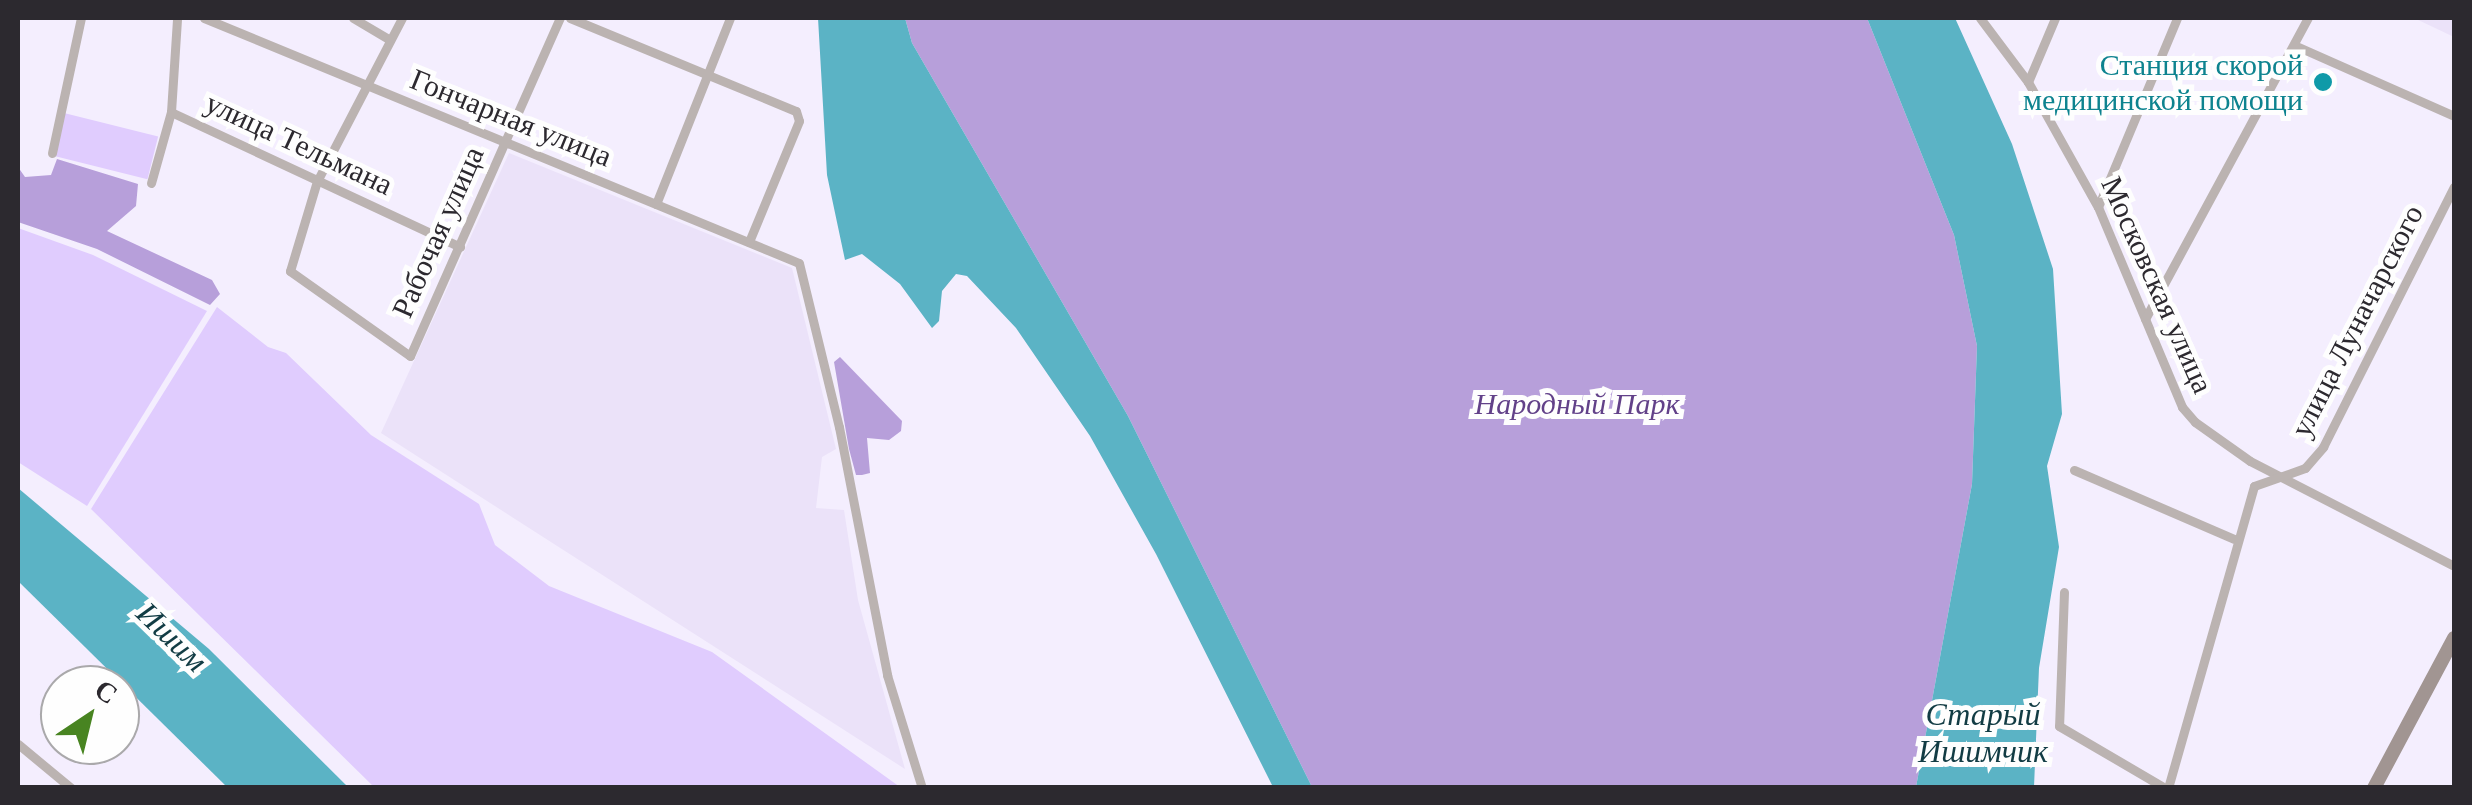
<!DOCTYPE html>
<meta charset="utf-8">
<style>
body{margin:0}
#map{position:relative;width:2472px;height:805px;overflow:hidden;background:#f4eefe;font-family:Georgia,serif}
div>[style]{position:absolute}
.built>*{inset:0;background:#ebe2f9}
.green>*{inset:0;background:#e0ccfe;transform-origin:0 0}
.forest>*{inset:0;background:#b79fda}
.water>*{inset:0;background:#5bb3c5}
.street>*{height:9px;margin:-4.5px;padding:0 4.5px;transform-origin:4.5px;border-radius:4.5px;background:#bbb3b1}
.secondary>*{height:14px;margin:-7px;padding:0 7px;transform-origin:7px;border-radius:7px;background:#a19592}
.dots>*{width:28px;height:28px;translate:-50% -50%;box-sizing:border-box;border:5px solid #fefefe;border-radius:50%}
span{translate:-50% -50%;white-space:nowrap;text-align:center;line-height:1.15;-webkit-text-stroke:10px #fefefe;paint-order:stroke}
.culture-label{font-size:30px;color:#0d838f}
.right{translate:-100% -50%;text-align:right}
.street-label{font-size:30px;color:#2c292f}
.park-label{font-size:30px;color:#624189;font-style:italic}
.water-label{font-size:32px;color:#123c44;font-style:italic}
.frame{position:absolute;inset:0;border:20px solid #2c292f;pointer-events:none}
.north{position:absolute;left:40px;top:665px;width:100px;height:100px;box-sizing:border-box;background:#fefefe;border:2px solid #aaa9ab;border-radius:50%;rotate:35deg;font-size:28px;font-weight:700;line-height:40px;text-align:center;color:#2c292f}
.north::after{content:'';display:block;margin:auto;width:35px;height:45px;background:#488421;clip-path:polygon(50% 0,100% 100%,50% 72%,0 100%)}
</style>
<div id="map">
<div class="built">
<i style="clip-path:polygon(2414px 18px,2454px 18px,2454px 37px)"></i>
<i style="clip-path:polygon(509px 153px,792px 268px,836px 449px,822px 457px,816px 508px,844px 510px,858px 600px,905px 769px,381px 433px)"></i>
</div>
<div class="green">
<i style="left:64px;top:113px;width:97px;height:44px;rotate:14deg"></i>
<i style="clip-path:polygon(18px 228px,93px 255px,207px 311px,87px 506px,18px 462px)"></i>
<i style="clip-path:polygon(217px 307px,268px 347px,286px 353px,371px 435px,479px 504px,495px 545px,549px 586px,712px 652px,900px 787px,374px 787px,91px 509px)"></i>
</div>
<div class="forest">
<i style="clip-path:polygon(905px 18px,1867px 18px,1954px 235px,1977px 346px,1972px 484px,1916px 787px,1312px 787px,1128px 416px,912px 43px)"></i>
<i style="clip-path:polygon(57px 159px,138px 184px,136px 206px,107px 231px,212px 280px,220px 294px,210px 305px,97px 249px,18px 222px,18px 167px,25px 177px,51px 175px)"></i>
<i style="clip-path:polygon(840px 357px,902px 421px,901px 431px,889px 440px,867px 438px,870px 473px,862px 475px,856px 475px,849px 449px,834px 362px)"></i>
</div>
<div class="water">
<i style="clip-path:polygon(818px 18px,905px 18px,912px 43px,1128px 416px,1312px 787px,1273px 787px,1156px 554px,1090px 436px,1016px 328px,967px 276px,956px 274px,942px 291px,939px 321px,932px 328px,900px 284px,862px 254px,845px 260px,827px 175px)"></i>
<i style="clip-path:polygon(1867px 18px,1955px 18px,2012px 144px,2053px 269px,2062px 414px,2047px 466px,2059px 547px,2039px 668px,2034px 787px,1916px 787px,1972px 484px,1977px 346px,1954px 235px)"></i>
<i style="clip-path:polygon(18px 488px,209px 649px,348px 787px,227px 787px,18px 581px)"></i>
</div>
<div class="street">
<i style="left:204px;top:18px;width:643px;rotate:22.38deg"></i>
<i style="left:799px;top:263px;width:169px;rotate:76.3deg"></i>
<i style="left:839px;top:427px;width:253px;rotate:79deg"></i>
<i style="left:887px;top:675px;width:118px;rotate:72.8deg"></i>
<i style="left:353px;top:18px;width:43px;rotate:30.7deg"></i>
<i style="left:402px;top:18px;width:184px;rotate:117.5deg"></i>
<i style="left:317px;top:181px;width:94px;rotate:106.7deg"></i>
<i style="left:290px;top:271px;width:147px;rotate:35.3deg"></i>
<i style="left:410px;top:356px;width:370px;rotate:-66.1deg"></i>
<i style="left:570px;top:18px;width:244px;rotate:22.4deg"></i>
<i style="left:796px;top:111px;width:10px;rotate:73deg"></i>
<i style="left:799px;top:121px;width:131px;rotate:112.5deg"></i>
<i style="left:1980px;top:18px;width:80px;rotate:53.1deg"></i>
<i style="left:2028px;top:82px;width:143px;rotate:60.8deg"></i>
<i style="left:2098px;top:207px;width:217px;rotate:67.2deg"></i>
<i style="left:2182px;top:407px;width:20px;rotate:49deg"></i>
<i style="left:2195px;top:422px;width:67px;rotate:35.3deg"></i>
<i style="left:2250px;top:461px;width:229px;rotate:27.2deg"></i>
<i style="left:2294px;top:45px;width:175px;rotate:23.9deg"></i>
<i style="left:2028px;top:82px;width:69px;rotate:-67.1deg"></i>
<i style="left:171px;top:112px;width:319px;rotate:25deg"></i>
<i style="left:52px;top:153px;width:138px;rotate:-77.9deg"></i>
<i style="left:151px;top:183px;width:74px;rotate:-74.3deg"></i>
<i style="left:171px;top:112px;width:94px;rotate:-86.3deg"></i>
<i style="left:656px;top:204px;width:200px;rotate:-68.3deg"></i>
<i style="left:2098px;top:207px;width:205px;rotate:-67.3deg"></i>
<i style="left:2145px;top:319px;width:342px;rotate:-61.6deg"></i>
<i style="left:2074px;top:470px;width:174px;rotate:23.3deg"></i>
<i style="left:2064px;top:592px;width:134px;rotate:92.1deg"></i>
<i style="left:2059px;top:726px;width:123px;rotate:30.3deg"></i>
<i style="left:18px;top:744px;width:69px;rotate:39.7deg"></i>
<i style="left:2168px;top:788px;width:314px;rotate:-74.1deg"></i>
<i style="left:2254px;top:486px;width:54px;rotate:-19.4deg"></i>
<i style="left:2305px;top:468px;width:28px;rotate:-49deg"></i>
<i style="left:2323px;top:447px;width:291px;rotate:-63.3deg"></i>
</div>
<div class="secondary">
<i style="left:2374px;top:788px;width:170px;rotate:-61.9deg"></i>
</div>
<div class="dots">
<i style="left:2323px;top:82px;background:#0f9aa8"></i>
</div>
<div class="culture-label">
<span class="right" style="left:2303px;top:82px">Станция скорой<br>медицинской помощи</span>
</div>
<div class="street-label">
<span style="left:511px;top:118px;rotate:22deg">Гончарная улица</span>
<span style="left:299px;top:144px;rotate:25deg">улица Тельмана</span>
<span style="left:438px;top:232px;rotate:-66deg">Рабочая улица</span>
<span style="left:2157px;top:285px;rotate:66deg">Московская улица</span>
<span style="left:2357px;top:321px;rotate:-63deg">улица Луначарского</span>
</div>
<div class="park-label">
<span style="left:1577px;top:404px">Народный Парк</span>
</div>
<div class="water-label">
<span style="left:172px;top:637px;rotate:44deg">Ишим</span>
<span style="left:1983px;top:733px">Старый<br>Ишимчик</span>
</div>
<div class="frame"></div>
<div class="north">С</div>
</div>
